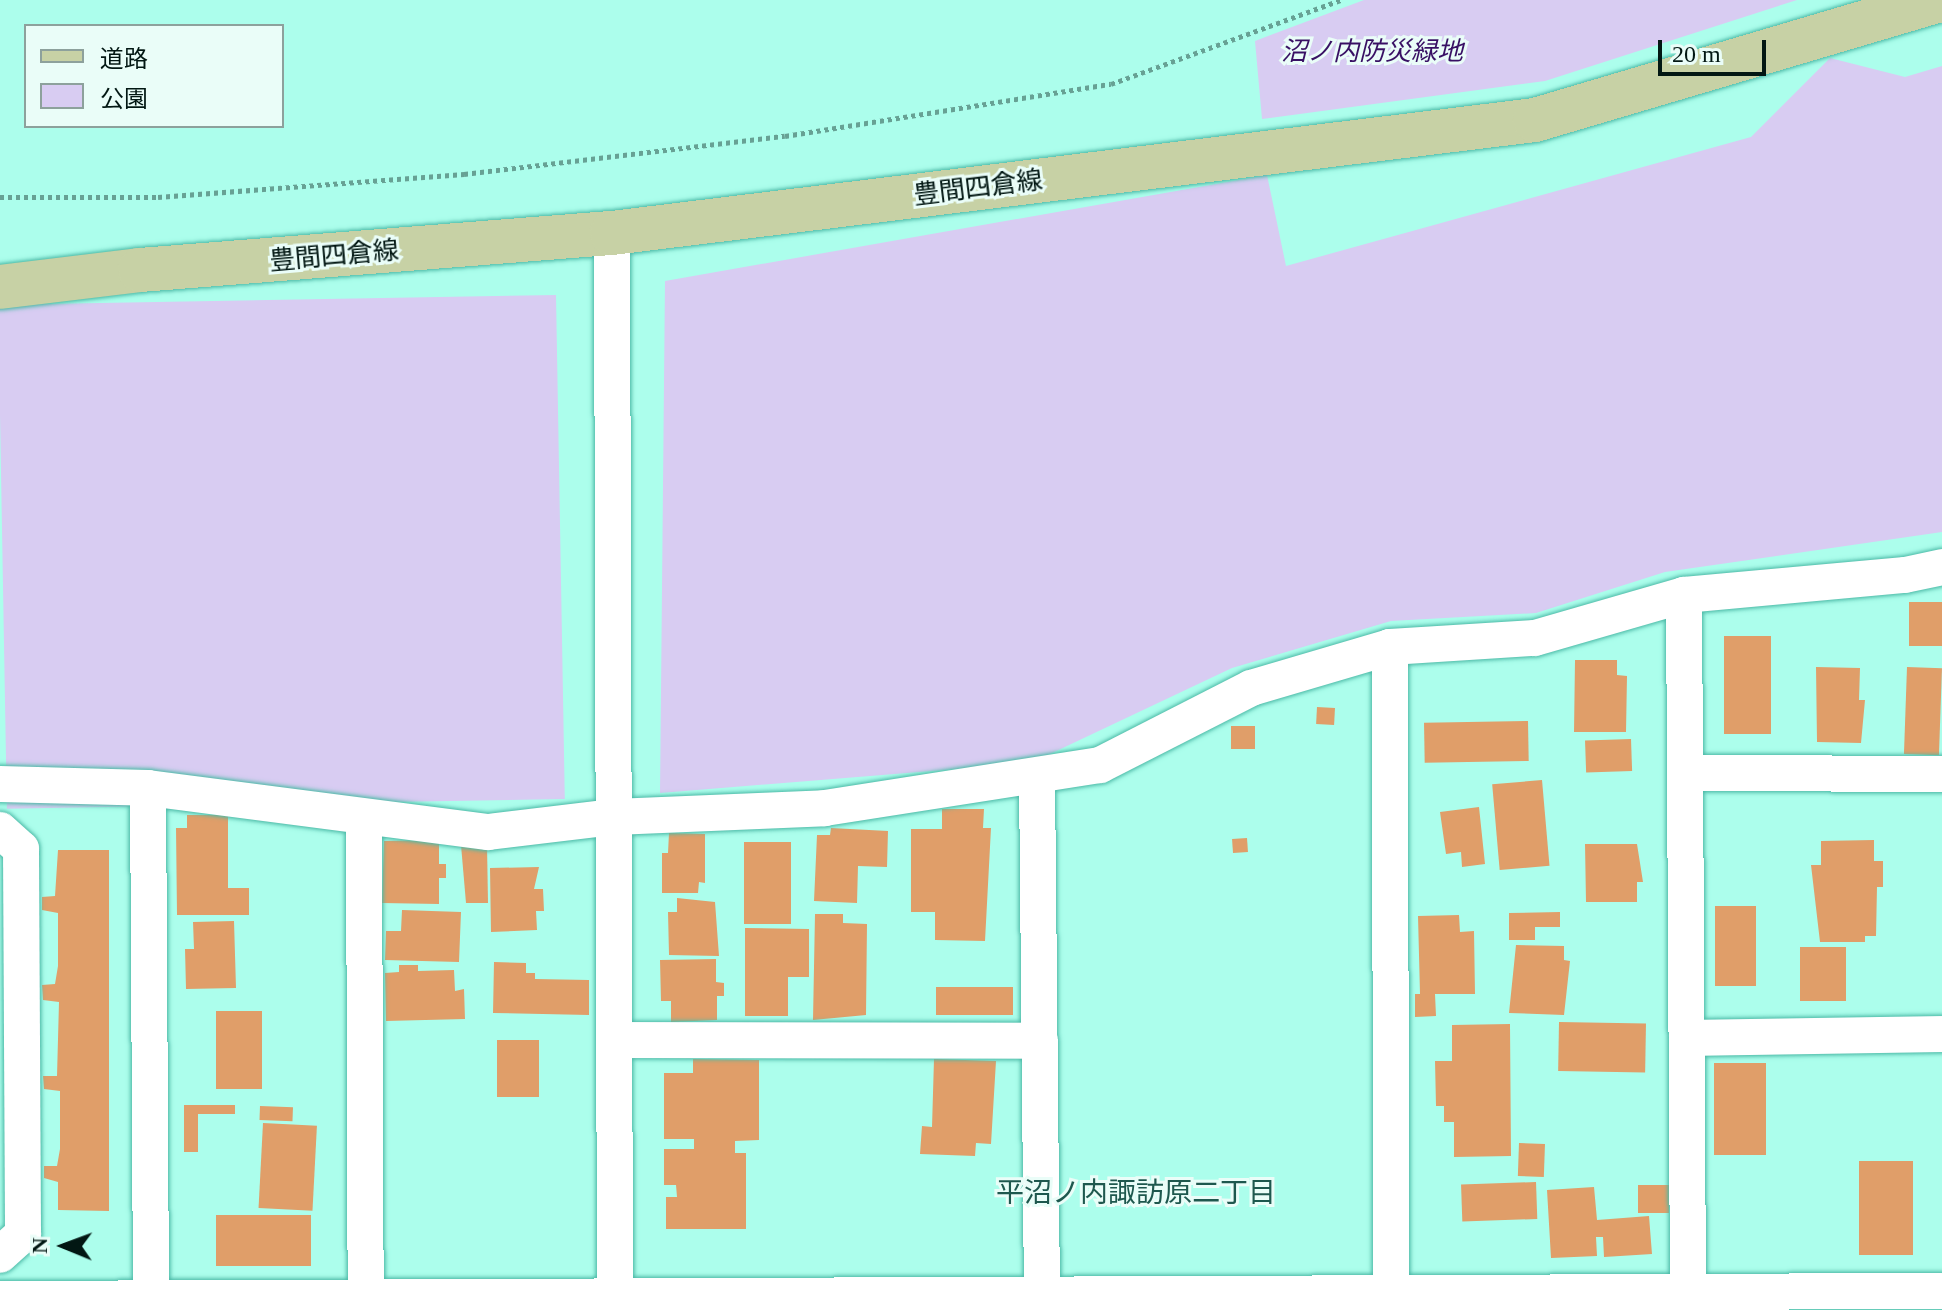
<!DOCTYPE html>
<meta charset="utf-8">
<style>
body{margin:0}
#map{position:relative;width:1942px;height:1310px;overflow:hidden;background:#acfeec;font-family:"Times New Roman","Noto Sans JP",serif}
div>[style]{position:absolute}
.green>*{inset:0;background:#d8ccf2;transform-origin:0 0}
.building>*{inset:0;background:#e09e69;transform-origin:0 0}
.path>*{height:5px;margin-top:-2.5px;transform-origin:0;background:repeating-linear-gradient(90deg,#67a194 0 4px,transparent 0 8px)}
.roads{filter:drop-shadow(0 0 2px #4bb9a6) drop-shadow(0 0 2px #4bb9a6)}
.minor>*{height:36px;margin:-18px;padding:0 18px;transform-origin:18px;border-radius:18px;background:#fff}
.major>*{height:44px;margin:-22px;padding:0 22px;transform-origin:22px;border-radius:22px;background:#c7d1a5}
span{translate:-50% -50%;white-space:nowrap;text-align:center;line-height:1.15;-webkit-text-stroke:6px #eafdf8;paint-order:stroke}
.park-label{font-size:26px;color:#381064;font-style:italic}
.street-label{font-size:26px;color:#021713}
.neighbourhood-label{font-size:28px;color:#1e584e}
.legend{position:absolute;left:24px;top:24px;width:260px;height:104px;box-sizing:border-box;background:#eafdf8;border:2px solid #8da19c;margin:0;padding:10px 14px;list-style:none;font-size:24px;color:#021713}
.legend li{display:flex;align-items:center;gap:16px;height:40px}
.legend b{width:40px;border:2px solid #8da19c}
.north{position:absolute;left:24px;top:1206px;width:80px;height:80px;-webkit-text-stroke:6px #eafdf8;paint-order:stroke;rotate:271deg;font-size:22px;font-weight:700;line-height:32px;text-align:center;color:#021713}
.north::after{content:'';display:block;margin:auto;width:28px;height:36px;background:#021713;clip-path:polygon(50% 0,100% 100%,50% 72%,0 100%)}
.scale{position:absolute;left:1658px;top:40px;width:108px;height:36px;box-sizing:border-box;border:4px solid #021713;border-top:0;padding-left:10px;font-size:24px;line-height:28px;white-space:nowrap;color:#021713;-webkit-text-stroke:6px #eafdf8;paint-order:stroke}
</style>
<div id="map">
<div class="green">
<i style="clip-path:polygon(1364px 0,1797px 0,1545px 81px,1262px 119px,1255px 41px)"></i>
<i style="clip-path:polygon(1830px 58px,1905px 77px,1942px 66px,1942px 532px,1665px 572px,1536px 613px,1391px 621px,1232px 668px,1031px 763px,660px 793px,665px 281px,1267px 175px,1286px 266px,1751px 137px)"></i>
<i style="left:556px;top:295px;width:504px;height:558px;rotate:89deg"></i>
</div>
<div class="building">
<i style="left:1942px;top:602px;width:44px;height:33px;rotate:90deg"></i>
<i style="left:1724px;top:636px;width:47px;height:98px"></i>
<i style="clip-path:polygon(1575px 660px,1617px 660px,1617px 675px,1627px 676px,1626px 732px,1574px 732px)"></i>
<i style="clip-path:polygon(1816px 667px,1860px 668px,1859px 700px,1865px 700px,1861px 743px,1817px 742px)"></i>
<i style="left:1907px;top:667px;width:35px;height:87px;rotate:2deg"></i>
<i style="left:1317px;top:707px;width:18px;height:17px;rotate:3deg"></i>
<i style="left:1528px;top:721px;width:40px;height:104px;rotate:89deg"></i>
<i style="left:1231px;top:726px;width:24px;height:23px"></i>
<i style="left:1631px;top:739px;width:32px;height:46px;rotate:88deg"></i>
<i style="left:1542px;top:780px;width:86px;height:50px;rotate:85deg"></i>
<i style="clip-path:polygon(1479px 807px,1485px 864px,1462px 867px,1461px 852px,1446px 854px,1440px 812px)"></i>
<i style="clip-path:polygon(942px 809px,984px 809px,983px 828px,991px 828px,985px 941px,935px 940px,935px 912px,911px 912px,911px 829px,942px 829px)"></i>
<i style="clip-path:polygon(187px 815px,228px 815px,228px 888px,249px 888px,249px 915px,177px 915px,176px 828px,187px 828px)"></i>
<i style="clip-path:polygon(831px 828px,888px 831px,887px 867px,858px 866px,857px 903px,814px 901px,817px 835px,830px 835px)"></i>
<i style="clip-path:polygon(669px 833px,705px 834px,705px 883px,699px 882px,698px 893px,662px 893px,662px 853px,668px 853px)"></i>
<i style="left:1247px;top:838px;width:14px;height:15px;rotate:86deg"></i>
<i style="clip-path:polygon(439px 840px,439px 864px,446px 864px,446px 878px,439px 878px,439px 904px,382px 903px,384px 841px)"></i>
<i style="clip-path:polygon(1874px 840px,1874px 861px,1883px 861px,1883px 887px,1877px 887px,1876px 936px,1865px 936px,1865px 942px,1820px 942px,1811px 865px,1821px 865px,1821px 841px)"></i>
<i style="left:791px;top:842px;width:82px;height:47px;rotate:90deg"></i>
<i style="clip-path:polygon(1585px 844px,1637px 844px,1643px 882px,1637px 882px,1637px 902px,1586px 902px)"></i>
<i style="clip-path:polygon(461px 845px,487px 845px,488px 903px,466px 903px)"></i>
<i style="clip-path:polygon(58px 850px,109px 850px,109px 1211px,58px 1210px,58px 1182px,44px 1178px,44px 1166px,57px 1166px,60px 1149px,60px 1091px,44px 1089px,43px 1076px,57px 1076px,59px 1002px,43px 1000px,42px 985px,55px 984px,58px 966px,58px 913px,42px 910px,42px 897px,55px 896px)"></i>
<i style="clip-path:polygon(539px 867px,534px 889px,543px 889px,544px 911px,536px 911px,537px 930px,491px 932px,490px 868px)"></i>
<i style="clip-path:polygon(677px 898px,715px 902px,719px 956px,669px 955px,668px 912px,677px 912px)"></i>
<i style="left:1715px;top:906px;width:41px;height:80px"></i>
<i style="clip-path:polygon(402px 910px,461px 912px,459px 962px,385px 960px,386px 931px,401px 931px)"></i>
<i style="clip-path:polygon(1560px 912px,1560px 927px,1535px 927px,1535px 940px,1509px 940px,1509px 913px)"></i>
<i style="clip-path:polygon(815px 914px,843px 914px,843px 923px,867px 924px,866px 1015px,813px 1020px)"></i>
<i style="clip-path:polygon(1459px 915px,1460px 932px,1474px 931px,1475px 994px,1435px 994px,1436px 1016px,1415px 1017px,1415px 994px,1420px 994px,1418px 916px)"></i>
<i style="clip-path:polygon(234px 921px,236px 988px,186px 989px,185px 949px,194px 949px,193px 922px)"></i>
<i style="clip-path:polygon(745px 928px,809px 929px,809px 977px,788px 977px,788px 1016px,745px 1016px)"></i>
<i style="clip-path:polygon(1516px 945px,1564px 946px,1564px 960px,1570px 961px,1564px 1015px,1509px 1013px)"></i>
<i style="left:1800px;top:947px;width:46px;height:54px"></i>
<i style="clip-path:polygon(716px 959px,716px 982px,724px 983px,724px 996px,717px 996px,717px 1020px,671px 1022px,671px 1001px,661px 1001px,660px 960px)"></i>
<i style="clip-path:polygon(494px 962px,526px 963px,526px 973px,535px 973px,535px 979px,589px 980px,589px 1015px,493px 1013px)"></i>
<i style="clip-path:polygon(399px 965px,418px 965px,418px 971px,454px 970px,455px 991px,464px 989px,465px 1019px,386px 1021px,385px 973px,399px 972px)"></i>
<i style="left:1013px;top:987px;width:28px;height:77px;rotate:90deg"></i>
<i style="left:216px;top:1011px;width:46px;height:78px"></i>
<i style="left:1559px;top:1022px;width:87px;height:49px;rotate:1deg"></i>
<i style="clip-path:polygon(1510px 1024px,1511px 1156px,1454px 1157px,1454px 1122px,1444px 1122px,1444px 1106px,1436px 1106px,1435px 1061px,1452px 1061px,1452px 1025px)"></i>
<i style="left:497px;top:1040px;width:42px;height:57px"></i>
<i style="clip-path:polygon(693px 1059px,759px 1060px,759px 1140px,735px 1141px,735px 1153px,746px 1153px,746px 1229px,666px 1229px,666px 1197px,677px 1197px,676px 1185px,664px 1185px,664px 1149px,694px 1149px,694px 1139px,664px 1139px,664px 1073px,693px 1073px)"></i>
<i style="clip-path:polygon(934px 1059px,996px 1061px,991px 1144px,976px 1143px,975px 1156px,920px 1154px,922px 1126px,932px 1127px)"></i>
<i style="left:1714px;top:1063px;width:52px;height:92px"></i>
<i style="clip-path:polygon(184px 1105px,235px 1105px,235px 1114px,198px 1114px,198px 1152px,184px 1152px)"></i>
<i style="left:260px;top:1106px;width:33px;height:14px;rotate:2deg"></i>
<i style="left:263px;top:1123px;width:54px;height:85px;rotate:3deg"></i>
<i style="left:1519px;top:1143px;width:26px;height:33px;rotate:2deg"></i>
<i style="left:1859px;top:1161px;width:54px;height:94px"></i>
<i style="left:1536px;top:1182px;width:37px;height:75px;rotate:88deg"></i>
<i style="left:1638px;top:1185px;width:31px;height:28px"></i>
<i style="clip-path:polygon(1594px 1187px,1597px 1220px,1649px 1216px,1652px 1254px,1604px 1257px,1603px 1237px,1596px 1237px,1597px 1256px,1551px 1258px,1547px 1190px)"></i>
<i style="left:216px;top:1215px;width:95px;height:51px"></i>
</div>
<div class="path">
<i style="left:0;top:197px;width:158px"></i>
<i style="left:158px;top:197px;width:307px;rotate:-4.3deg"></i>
<i style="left:464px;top:174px;width:323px;rotate:-6.8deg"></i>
<i style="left:785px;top:136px;width:330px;rotate:-9.1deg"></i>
<i style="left:1111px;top:84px;width:245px;rotate:-20.1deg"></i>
</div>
<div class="roads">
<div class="minor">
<i style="left:612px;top:233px;width:1077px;rotate:89.84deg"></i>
<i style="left:1684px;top:595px;width:696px;rotate:89.67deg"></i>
<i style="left:1390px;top:647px;width:643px;rotate:89.91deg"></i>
<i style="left:1685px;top:773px;width:257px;rotate:0.2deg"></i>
<i style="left:1037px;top:776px;width:517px;rotate:89.45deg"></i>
<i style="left:0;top:784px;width:148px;rotate:1.5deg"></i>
<i style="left:148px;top:788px;width:343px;rotate:7.4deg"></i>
<i style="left:488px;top:832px;width:127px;rotate:-6.8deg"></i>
<i style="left:614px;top:817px;width:211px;rotate:-2.4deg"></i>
<i style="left:825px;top:808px;width:278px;rotate:-8.9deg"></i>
<i style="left:1100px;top:765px;width:169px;rotate:-27deg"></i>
<i style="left:1251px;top:688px;width:145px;rotate:-16.4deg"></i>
<i style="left:1390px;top:647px;width:145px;rotate:-3.6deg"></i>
<i style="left:1535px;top:638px;width:155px;rotate:-16.1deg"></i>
<i style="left:1684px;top:595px;width:222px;rotate:-5.2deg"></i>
<i style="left:1905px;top:575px;width:38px;rotate:-12deg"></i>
<i style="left:148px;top:788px;width:509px;rotate:89.66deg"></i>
<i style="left:364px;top:818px;width:492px;rotate:89.8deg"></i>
<i style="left:0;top:830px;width:28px;rotate:42deg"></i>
<i style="left:21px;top:849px;width:385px;rotate:89.7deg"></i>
<i style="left:23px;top:1234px;width:31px;rotate:138deg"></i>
<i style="left:1687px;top:1038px;width:255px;rotate:-0.9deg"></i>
<i style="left:615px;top:1040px;width:425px;rotate:0.1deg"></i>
<i style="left:0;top:1299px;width:1942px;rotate:-0.24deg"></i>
</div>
<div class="major">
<i style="left:0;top:287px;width:141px;rotate:-6.9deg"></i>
<i style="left:140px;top:270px;width:473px;rotate:-4.5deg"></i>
<i style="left:612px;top:233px;width:930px;rotate:-6.98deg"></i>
<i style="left:1535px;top:120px;width:422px;rotate:-16.5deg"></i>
</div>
</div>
<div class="park-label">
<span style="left:1372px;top:52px">沼ノ内防災緑地</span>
</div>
<div class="street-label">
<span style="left:978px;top:188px;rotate:-7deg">豊間四倉線</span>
<span style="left:334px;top:256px;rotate:-5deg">豊間四倉線</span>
</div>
<div class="neighbourhood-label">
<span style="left:1136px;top:1193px">平沼ノ内諏訪原二丁目</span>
</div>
<ul class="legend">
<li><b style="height:10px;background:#c7d1a5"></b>道路</li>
<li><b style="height:22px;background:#d8ccf2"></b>公園</li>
</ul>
<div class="north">N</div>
<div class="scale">20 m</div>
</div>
